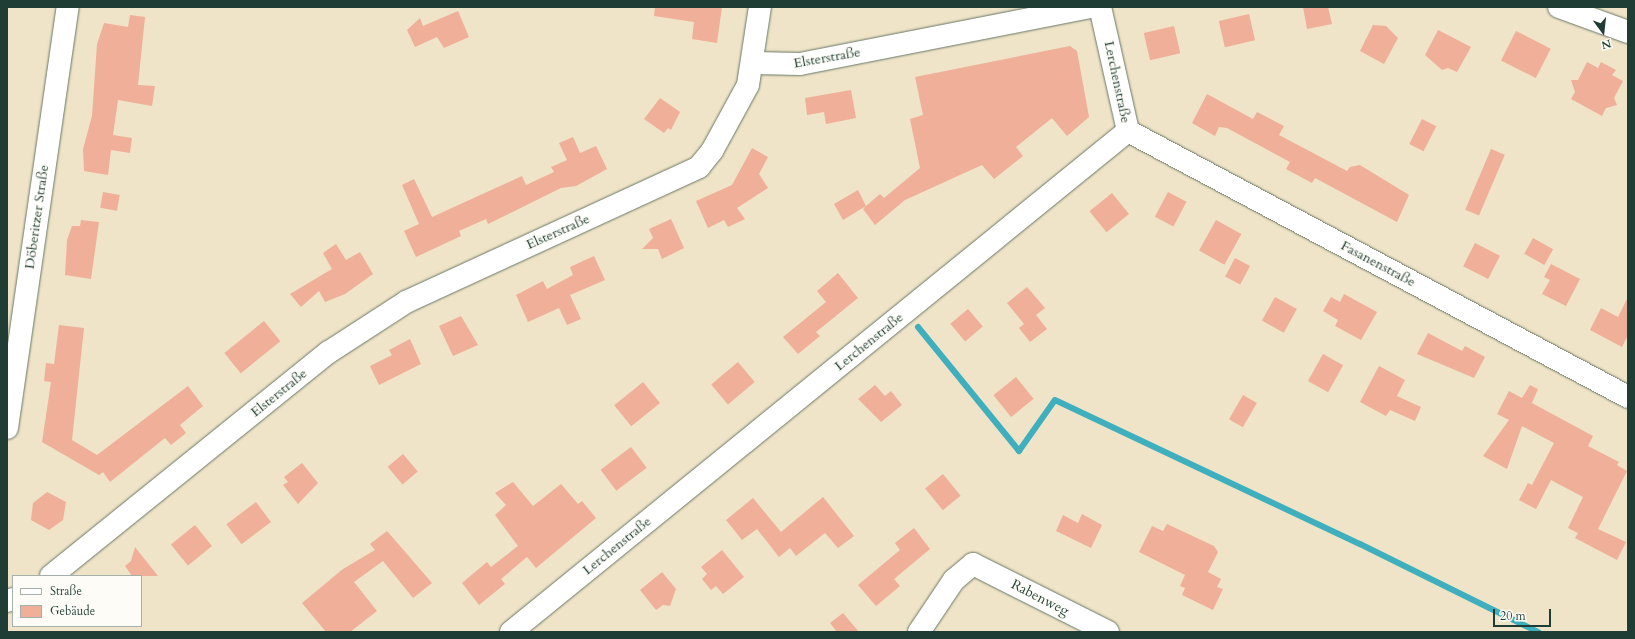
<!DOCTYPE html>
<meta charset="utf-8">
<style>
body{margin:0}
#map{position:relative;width:1635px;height:639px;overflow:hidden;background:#efe4c7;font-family:Cardo,serif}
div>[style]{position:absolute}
.stream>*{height:6px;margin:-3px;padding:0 3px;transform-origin:3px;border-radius:3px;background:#40afbd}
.building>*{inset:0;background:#efaf98;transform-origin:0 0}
.roads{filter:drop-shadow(0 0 1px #687767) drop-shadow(0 0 1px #687767)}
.minor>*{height:22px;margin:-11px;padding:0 11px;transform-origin:11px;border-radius:11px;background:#fff}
span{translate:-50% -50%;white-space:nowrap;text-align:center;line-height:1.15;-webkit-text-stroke:3px #fdfcf7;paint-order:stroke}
.street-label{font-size:14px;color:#1f3d34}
.frame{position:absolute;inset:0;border:8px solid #1f3d34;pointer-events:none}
.legend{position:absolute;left:12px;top:575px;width:130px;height:52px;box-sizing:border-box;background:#fdfcf7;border:1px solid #a4b0a9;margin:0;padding:5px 7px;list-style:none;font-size:12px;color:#1f3d34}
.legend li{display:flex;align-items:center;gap:8px;height:20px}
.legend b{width:20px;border:1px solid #a4b0a9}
.north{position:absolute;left:1583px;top:12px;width:40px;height:40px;-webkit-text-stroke:3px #fdfcf7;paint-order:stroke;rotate:165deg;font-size:11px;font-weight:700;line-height:16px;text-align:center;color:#1f3d34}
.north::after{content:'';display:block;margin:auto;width:14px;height:18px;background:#1f3d34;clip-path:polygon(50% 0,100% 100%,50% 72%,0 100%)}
.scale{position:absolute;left:1493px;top:609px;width:58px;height:18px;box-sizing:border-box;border:2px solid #1f3d34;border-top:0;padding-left:5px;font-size:12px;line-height:14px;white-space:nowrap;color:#1f3d34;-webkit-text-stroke:3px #fdfcf7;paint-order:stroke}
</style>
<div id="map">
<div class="stream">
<i style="left:918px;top:327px;width:160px;rotate:50.8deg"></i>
<i style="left:1019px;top:451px;width:62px;rotate:-54.8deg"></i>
<i style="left:1055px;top:400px;width:337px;rotate:25.3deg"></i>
<i style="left:1360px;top:544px;width:199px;rotate:26.3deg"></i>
</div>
<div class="building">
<i style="clip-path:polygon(655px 7px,722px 7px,717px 43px,692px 39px,694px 22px,654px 16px)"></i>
<i style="clip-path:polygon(1303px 7px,1328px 7px,1332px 24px,1307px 29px)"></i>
<i style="clip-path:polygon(458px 11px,469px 37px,444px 48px,437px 37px,415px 47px,407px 30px,420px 18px,423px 26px)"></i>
<i style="left:1249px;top:14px;width:27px;height:31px;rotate:77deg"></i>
<i style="clip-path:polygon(130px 15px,145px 17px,138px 85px,155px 86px,152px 106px,118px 100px,113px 135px,132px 138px,130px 153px,111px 150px,108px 175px,84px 171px,83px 149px,92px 116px,97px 44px,104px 23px,128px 27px)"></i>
<i style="clip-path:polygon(1373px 25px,1386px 26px,1398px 38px,1384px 64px,1360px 51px)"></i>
<i style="left:1174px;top:26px;width:28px;height:31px;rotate:77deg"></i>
<i style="clip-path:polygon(1438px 30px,1471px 47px,1457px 72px,1448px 68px,1442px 70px,1425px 55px)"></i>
<i style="left:1516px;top:31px;width:39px;height:33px;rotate:27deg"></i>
<i style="clip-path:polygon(1070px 46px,1077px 51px,1089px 117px,1067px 136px,1052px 118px,1016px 147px,1023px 156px,994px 179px,982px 165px,905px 200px,875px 225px,863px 209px,866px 206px,843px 220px,834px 204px,858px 190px,866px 206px,880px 194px,884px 198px,920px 168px,910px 119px,923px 115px,915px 77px)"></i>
<i style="clip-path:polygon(1587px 62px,1598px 68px,1601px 62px,1616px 70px,1612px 75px,1623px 81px,1614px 98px,1617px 105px,1606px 108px,1602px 116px,1571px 99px,1575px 92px,1571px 80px,1578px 80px)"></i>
<i style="clip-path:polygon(851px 90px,856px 118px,826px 124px,824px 112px,807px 115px,805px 98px)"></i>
<i style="clip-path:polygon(1207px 94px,1253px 119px,1257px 112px,1284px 126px,1279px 135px,1347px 171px,1350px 167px,1360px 165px,1409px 195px,1397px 222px,1315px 178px,1312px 183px,1286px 169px,1290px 162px,1227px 128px,1219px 127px,1215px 136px,1192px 123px)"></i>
<i style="clip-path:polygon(660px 98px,680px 112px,671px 130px,668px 128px,664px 133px,644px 119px)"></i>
<i style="left:1422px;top:119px;width:16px;height:28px;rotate:27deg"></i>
<i style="clip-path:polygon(573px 137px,580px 153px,596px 146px,607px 169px,576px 186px,561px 188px,488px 224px,486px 219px,459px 231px,461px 236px,416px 257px,404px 231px,419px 224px,402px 185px,414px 179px,432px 217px,522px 176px,526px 185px,554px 172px,551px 167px,567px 160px,559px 143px)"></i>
<i style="clip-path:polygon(752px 148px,768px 157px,759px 174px,768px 188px,737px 208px,745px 219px,728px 227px,724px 220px,708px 228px,696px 201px,732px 185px)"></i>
<i style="left:1491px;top:149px;width:15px;height:66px;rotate:23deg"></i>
<i style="left:103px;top:192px;width:17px;height:16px;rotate:10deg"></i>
<i style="left:1168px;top:192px;width:21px;height:28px;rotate:28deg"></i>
<i style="left:1112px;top:193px;width:27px;height:29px;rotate:51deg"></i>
<i style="clip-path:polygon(671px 219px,684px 248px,662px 259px,658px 249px,642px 249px,653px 238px,649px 229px)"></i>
<i style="clip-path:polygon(81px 220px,99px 222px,91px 279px,65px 275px,67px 240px,72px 226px,80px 226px)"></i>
<i style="left:1216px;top:220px;width:29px;height:35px;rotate:29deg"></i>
<i style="left:1533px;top:238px;width:23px;height:18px;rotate:29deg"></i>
<i style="left:1475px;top:243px;width:28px;height:26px;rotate:27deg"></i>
<i style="clip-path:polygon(336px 244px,346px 260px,360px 252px,373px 274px,345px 294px,325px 302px,319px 291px,301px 307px,290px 294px,332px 269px,323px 253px)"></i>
<i style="clip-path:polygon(594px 256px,605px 280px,570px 295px,581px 319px,567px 325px,559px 308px,528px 322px,516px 295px,543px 281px,547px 289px,573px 275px,570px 267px)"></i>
<i style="left:1235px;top:258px;width:17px;height:21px;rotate:28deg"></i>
<i style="clip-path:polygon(1551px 264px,1580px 279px,1566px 306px,1542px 294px,1550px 280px,1544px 277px)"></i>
<i style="clip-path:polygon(838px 273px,858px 298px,816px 332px,820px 336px,798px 354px,783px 337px,826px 302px,817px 291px)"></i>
<i style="clip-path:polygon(1027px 287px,1045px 308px,1036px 315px,1047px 329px,1030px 342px,1019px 328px,1024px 324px,1007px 303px)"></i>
<i style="clip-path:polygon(1344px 294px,1377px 312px,1361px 340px,1335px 326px,1338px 320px,1323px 311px,1331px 297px,1340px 302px)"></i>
<i style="left:1275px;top:297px;width:25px;height:27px;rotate:29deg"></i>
<i style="clip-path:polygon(1628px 297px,1628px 335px,1622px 347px,1590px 330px,1601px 308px,1618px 317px)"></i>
<i style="left:968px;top:309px;width:23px;height:23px;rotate:50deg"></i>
<i style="clip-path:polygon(461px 316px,478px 345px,453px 356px,439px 326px)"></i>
<i style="left:264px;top:321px;width:26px;height:51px;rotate:51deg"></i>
<i style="clip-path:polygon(59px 325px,84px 328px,72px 440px,97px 455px,188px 386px,203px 406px,180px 425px,186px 433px,171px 445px,165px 438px,110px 482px,103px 472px,99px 475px,42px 442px,51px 382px,44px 381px,46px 363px,54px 364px)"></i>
<i style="clip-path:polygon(1428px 333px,1462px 351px,1465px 346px,1485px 357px,1474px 378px,1417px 354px)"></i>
<i style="clip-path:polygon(410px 339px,421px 364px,379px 385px,370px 366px,392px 355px,389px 350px)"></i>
<i style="left:1323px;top:354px;width:23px;height:31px;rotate:29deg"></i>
<i style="left:738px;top:362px;width:26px;height:35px;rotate:50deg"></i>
<i style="clip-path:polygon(1379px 366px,1405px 380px,1397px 396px,1421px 407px,1415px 421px,1390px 410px,1386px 416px,1360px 402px)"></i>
<i style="left:1016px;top:377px;width:28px;height:29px;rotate:51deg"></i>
<i style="left:643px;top:382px;width:27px;height:37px;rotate:51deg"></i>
<i style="clip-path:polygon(875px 385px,885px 396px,891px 391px,902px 405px,881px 422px,858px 399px)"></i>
<i style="clip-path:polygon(1530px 385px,1538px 389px,1532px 403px,1593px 436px,1588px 446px,1619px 462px,1617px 465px,1627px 471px,1598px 529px,1626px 542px,1617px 560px,1575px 538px,1578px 533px,1568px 528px,1583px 497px,1551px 480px,1536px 509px,1519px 500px,1528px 483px,1532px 485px,1554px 443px,1522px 426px,1507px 469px,1483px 456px,1509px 420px,1497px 414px,1509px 391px,1522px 398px)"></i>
<i style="left:1243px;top:395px;width:16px;height:28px;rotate:30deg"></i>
<i style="left:631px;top:447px;width:26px;height:38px;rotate:53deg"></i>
<i style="left:403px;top:454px;width:23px;height:20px;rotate:50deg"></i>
<i style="clip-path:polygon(302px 463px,318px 483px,298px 504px,283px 485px,288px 482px,284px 477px)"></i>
<i style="left:943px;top:474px;width:28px;height:23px;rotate:51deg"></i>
<i style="clip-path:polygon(513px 482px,533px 506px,561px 484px,578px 504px,582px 501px,596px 518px,536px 568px,527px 557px,501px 579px,505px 584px,479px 605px,462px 583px,487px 562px,491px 567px,518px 546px,495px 515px,506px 505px,495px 493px)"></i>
<i style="clip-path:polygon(47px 492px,66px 502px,63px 520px,49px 530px,31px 520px,33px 503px)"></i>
<i style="clip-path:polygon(823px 497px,854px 536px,838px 548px,825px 533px,796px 556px,790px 548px,779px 557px,757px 529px,742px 540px,726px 520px,753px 498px,781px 532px)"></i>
<i style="left:256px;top:502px;width:25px;height:37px;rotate:53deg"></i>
<i style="clip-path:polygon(1082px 514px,1102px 525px,1091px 548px,1056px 531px,1063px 515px,1078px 523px)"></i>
<i style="clip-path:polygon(1167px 524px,1214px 546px,1218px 552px,1208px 572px,1221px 579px,1217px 587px,1223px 589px,1213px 610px,1182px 595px,1185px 588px,1180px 586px,1185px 575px,1139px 552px,1152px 526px,1163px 531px)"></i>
<i style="left:195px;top:525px;width:27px;height:31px;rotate:51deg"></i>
<i style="clip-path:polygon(914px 528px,930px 549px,894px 579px,900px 586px,876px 606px,858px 585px,900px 550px,895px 543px)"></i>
<i style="clip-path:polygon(387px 531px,432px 583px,413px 598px,383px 561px,354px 582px,377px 611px,350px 632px,326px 632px,302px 603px,343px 569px,375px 550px,370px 544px)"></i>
<i style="clip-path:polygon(135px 547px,158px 576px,132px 576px,125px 566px,131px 561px)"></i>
<i style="clip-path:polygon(722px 550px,744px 577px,723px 594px,716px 586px,711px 590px,702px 579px,707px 574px,701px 567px)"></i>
<i style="clip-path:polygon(662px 572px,676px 589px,670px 606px,663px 605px,656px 610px,640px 590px)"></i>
<i style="clip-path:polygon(843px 613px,859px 632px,837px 632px,830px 623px)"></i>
</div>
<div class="roads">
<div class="minor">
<i style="left:1559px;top:7px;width:73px;rotate:19.9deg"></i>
<i style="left:754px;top:63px;width:46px;rotate:1.2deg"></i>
<i style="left:800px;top:64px;width:296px;rotate:-11.1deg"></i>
<i style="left:1128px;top:131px;width:566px;rotate:28.01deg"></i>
<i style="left:7px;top:428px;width:425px;rotate:-81.8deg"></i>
<i style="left:51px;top:576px;width:357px;rotate:-38.9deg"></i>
<i style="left:329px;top:352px;width:92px;rotate:-33deg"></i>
<i style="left:406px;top:302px;width:323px;rotate:-24.7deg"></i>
<i style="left:699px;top:167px;width:21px;rotate:-51deg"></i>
<i style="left:712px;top:151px;width:75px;rotate:-61.4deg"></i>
<i style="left:748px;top:85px;width:79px;rotate:-81.3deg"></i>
<i style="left:7px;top:601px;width:6px;rotate:-18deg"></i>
<i style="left:511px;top:632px;width:795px;rotate:-39.08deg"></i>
<i style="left:1128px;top:131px;width:127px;rotate:-102.7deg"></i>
<i style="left:919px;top:632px;width:63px;rotate:-56.1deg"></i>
<i style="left:954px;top:580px;width:25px;rotate:-40deg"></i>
<i style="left:973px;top:564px;width:151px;rotate:26.7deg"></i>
</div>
</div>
<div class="street-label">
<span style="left:827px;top:58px;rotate:-10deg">Elsterstraße</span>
<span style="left:1117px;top:82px;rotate:78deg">Lerchenstraße</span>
<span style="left:37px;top:217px;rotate:-82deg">Döberitzer Straße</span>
<span style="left:558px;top:232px;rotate:-24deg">Elsterstraße</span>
<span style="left:1378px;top:264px;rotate:28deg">Fasanenstraße</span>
<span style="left:869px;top:342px;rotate:-39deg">Lerchenstraße</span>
<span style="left:279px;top:393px;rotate:-39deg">Elsterstraße</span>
<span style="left:617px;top:546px;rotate:-39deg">Lerchenstraße</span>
<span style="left:1040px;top:598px;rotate:27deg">Rabenweg</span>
</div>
<div class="frame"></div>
<ul class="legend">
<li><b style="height:5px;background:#fff"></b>Straße</li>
<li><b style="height:11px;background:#efaf98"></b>Gebäude</li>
</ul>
<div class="north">N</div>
<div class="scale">20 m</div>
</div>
